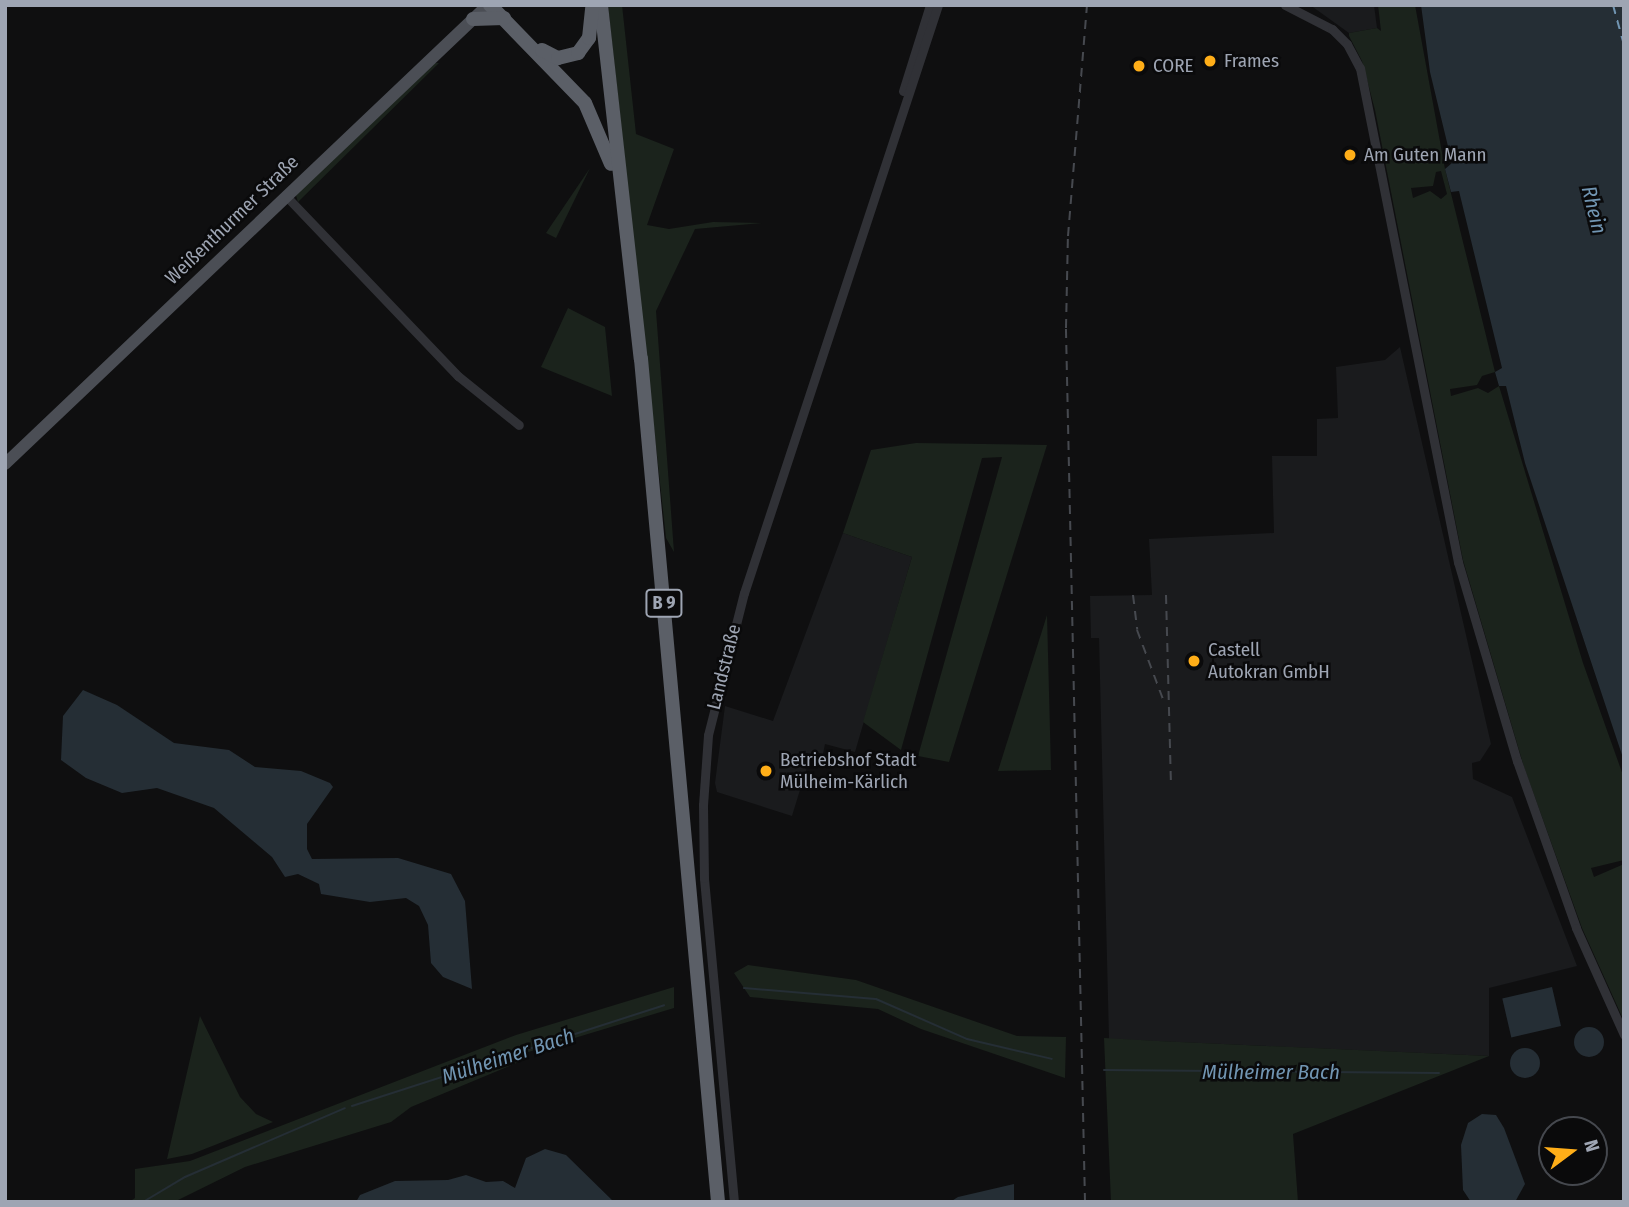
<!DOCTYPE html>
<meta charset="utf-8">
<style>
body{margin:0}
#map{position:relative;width:1629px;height:1207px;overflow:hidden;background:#0f0f10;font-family:"Fira Sans Condensed",sans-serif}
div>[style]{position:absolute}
.built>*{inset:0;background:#1a1b1d}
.green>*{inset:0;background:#1b231c}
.water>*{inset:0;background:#252e35;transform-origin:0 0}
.round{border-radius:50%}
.stream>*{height:2px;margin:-1px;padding:0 1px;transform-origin:1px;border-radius:1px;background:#252e35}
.ferry>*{height:2px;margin-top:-1px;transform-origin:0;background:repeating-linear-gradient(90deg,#7195b2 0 9px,transparent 0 16px)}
.minor>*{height:9px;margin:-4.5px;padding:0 4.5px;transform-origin:4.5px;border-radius:4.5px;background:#303136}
.major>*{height:12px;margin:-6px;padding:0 6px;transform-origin:6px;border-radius:6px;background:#4b4e55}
.highway>*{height:14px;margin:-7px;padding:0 7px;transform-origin:7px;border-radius:7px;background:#5b5f67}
.rail>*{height:2px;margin-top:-1px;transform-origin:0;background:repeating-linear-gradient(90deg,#46494f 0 9px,transparent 0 16px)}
.dots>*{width:19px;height:19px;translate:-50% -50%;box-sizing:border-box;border:4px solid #0a0a0b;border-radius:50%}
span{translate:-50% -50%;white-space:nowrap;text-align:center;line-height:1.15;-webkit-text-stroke:5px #0a0a0b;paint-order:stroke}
.shield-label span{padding:2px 5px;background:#0a0a0b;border:2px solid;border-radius:5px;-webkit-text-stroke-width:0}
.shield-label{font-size:18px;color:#9ea5b3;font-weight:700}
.poi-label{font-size:19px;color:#9ea5b3}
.left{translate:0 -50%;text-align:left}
.street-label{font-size:19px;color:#9ea5b3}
.water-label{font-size:21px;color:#7195b2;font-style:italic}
.frame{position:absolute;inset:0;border:7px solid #9ea5b3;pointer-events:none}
.north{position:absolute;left:1538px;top:1116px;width:70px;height:70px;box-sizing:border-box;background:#0a0a0b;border:2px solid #45484e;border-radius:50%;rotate:74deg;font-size:19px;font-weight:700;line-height:28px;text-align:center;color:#9ea5b3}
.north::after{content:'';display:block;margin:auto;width:24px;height:32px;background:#ffae18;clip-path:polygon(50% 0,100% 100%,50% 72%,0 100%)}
</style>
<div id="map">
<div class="built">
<i style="clip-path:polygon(1310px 5px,1374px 5px,1377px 28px,1349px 33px)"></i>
<i style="clip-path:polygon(1400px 347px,1491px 744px,1480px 761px,1472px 763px,1473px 779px,1512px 797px,1577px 966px,1489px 988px,1489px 1056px,1109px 1039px,1099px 638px,1091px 638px,1090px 596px,1152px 595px,1149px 539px,1274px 533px,1272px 456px,1317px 456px,1317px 419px,1338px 418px,1336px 367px,1385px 360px)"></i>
<i style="clip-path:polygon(843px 533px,912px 557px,855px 752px,825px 744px,823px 754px,812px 751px,792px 816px,717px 792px,715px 783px,725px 706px,773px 721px)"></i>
</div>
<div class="green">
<i style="clip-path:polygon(608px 5px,622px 5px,636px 134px,674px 149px,647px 225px,669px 229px,713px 222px,762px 223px,695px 229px,656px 311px,674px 552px,666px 538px)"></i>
<i style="clip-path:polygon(evenodd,1378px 5px,1415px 5px,1445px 169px,1495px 372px,1482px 376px,1477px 385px,1450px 389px,1451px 396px,1478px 388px,1488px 393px,1499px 386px,1583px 663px,1624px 778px,1624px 860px,1591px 868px,1594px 877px,1624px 864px,1624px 1021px,1582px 928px,1524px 767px,1463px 560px,1375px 110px,1362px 61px,1349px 36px,1349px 33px,1377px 28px,1381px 31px,1378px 5px,1441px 171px,1447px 194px,1441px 199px,1430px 191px,1413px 198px,1411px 188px,1433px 186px,1436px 172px,1441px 171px)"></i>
<i style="clip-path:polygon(435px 63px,439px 63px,298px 202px,295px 192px)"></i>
<i style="clip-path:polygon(590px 168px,556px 238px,546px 233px)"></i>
<i style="clip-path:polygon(568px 308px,605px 327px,612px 396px,541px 367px)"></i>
<i style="clip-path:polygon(916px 443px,1047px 445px,949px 762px,918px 756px,1002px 457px,982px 458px,901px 750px,863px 722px,912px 557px,843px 533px,871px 450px)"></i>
<i style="clip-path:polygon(1047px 615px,1051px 770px,998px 771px)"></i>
<i style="clip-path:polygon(748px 965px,856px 980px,1017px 1036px,1066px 1037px,1065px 1078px,921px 1029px,878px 1009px,750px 997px,734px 973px)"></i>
<i style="clip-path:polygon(674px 987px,674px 1008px,525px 1053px,526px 1059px,411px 1107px,391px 1122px,245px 1167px,174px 1202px,129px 1202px,135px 1198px,135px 1169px,190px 1161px,516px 1035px)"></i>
<i style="clip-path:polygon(200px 1016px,240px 1097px,256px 1114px,273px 1122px,192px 1154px,167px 1159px)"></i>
<i style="clip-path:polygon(1104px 1038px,1158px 1041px,1489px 1056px,1293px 1134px,1298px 1202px,1111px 1202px)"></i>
</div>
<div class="water">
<i style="clip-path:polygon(1421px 5px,1624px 5px,1624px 761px,1525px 463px,1506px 386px,1499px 386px,1495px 372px,1502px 368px,1459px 191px,1451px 192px,1445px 169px,1452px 163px,1430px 72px)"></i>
<i style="clip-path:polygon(83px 690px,117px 705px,174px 743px,229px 750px,255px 767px,301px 771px,330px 783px,333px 787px,307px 824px,307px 849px,312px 859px,398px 858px,451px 874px,465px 901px,472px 989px,443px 977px,431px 963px,428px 925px,419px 906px,406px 898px,370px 902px,321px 894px,319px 884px,298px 874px,285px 877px,272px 857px,214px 808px,157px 788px,122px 793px,86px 778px,61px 760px,63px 716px)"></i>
<i style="left:1552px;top:987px;width:40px;height:51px;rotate:77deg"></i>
<i class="round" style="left:1574px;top:1027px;width:30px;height:30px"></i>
<i class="round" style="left:1510px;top:1048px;width:30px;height:30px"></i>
<i style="clip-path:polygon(1482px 1114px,1496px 1115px,1504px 1128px,1525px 1184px,1515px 1202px,1471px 1202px,1463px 1190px,1461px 1145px,1468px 1123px)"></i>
<i style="clip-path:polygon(545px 1149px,566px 1155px,614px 1202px,356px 1202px,360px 1195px,395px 1181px,448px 1180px,466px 1175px,486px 1182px,503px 1181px,515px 1188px,526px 1158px)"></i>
<i style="clip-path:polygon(1014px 1184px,1014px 1202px,950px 1202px,958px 1197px)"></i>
</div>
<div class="stream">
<i style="left:744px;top:988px;width:132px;rotate:4.8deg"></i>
<i style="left:876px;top:999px;width:99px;rotate:23.7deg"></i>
<i style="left:967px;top:1039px;width:87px;rotate:13.2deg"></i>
<i style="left:1104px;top:1070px;width:335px;rotate:0.5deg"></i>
<i style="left:352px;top:1106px;width:328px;rotate:-17.9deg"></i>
<i style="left:143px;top:1202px;width:49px;rotate:-30.8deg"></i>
<i style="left:185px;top:1177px;width:174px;rotate:-23.3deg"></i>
</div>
<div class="ferry">
<i style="left:1613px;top:5px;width:41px;rotate:74.6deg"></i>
</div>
<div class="minor">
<i style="left:1285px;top:5px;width:53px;rotate:27.1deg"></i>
<i style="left:1332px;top:29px;width:21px;rotate:45deg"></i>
<i style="left:1347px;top:44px;width:27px;rotate:62deg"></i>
<i style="left:1360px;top:68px;width:504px;rotate:78.78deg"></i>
<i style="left:1458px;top:562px;width:208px;rotate:73.5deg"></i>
<i style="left:1517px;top:761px;width:177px;rotate:70.5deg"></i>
<i style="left:1576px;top:928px;width:117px;rotate:65.8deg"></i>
<i style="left:903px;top:91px;width:90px;rotate:-72.6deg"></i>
<i style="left:286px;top:196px;width:249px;rotate:46.3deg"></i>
<i style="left:458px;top:376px;width:78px;rotate:38.8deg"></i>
<i style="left:734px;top:1202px;width:325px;rotate:-95.3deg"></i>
<i style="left:704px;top:878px;width:73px;rotate:-90.8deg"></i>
<i style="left:703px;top:805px;width:70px;rotate:-85.9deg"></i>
<i style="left:708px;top:735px;width:146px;rotate:-75.8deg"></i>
<i style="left:744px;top:593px;width:619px;rotate:-71.74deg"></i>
</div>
<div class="major">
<i style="left:5px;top:464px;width:666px;rotate:-43.54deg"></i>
</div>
<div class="highway">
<i style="left:490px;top:5px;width:136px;rotate:45.9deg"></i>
<i style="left:585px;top:103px;width:66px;rotate:66.9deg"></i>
<i style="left:601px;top:5px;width:356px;rotate:83.6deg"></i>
<i style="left:641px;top:359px;width:847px;rotate:84.78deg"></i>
<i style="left:473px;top:19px;width:31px;rotate:-2deg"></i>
<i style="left:542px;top:50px;width:18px;rotate:27deg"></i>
<i style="left:558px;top:58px;width:21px;rotate:-14deg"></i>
<i style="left:578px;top:53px;width:19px;rotate:-54deg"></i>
<i style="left:589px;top:38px;width:30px;rotate:-84deg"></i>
</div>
<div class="rail">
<i style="left:1133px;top:595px;width:35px;rotate:83deg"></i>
<i style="left:1137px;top:630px;width:74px;rotate:69.4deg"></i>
<i style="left:1166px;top:595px;width:190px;rotate:88.5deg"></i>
<i style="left:1085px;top:1202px;width:874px;rotate:-91.25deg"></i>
<i style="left:1066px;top:328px;width:92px;rotate:-88.8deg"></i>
<i style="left:1068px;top:236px;width:232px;rotate:-85.3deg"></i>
</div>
<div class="dots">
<i style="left:1210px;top:61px;background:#ffae18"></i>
<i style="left:1139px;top:66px;background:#ffae18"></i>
<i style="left:1350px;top:155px;background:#ffae18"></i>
<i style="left:1194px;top:661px;background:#ffae18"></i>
<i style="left:766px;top:771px;background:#ffae18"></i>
</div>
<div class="shield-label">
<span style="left:664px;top:603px">B 9</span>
</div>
<div class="poi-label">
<span class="left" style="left:1224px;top:61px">Frames</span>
<span class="left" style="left:1153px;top:66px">CORE</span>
<span class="left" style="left:1364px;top:155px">Am Guten Mann</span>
<span class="left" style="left:1208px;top:661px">Castell<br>Autokran GmbH</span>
<span class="left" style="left:780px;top:771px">Betriebshof Stadt<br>Mülheim-Kärlich</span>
</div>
<div class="street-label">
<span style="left:232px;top:220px;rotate:-44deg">Weißenthurmer Straße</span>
<span style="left:724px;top:667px;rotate:-76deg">Landstraße</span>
</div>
<div class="water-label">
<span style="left:1594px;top:210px;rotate:76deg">Rhein</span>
<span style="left:508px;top:1056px;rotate:-18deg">Mülheimer Bach</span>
<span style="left:1271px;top:1072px">Mülheimer Bach</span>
</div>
<div class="frame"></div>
<div class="north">N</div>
</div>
